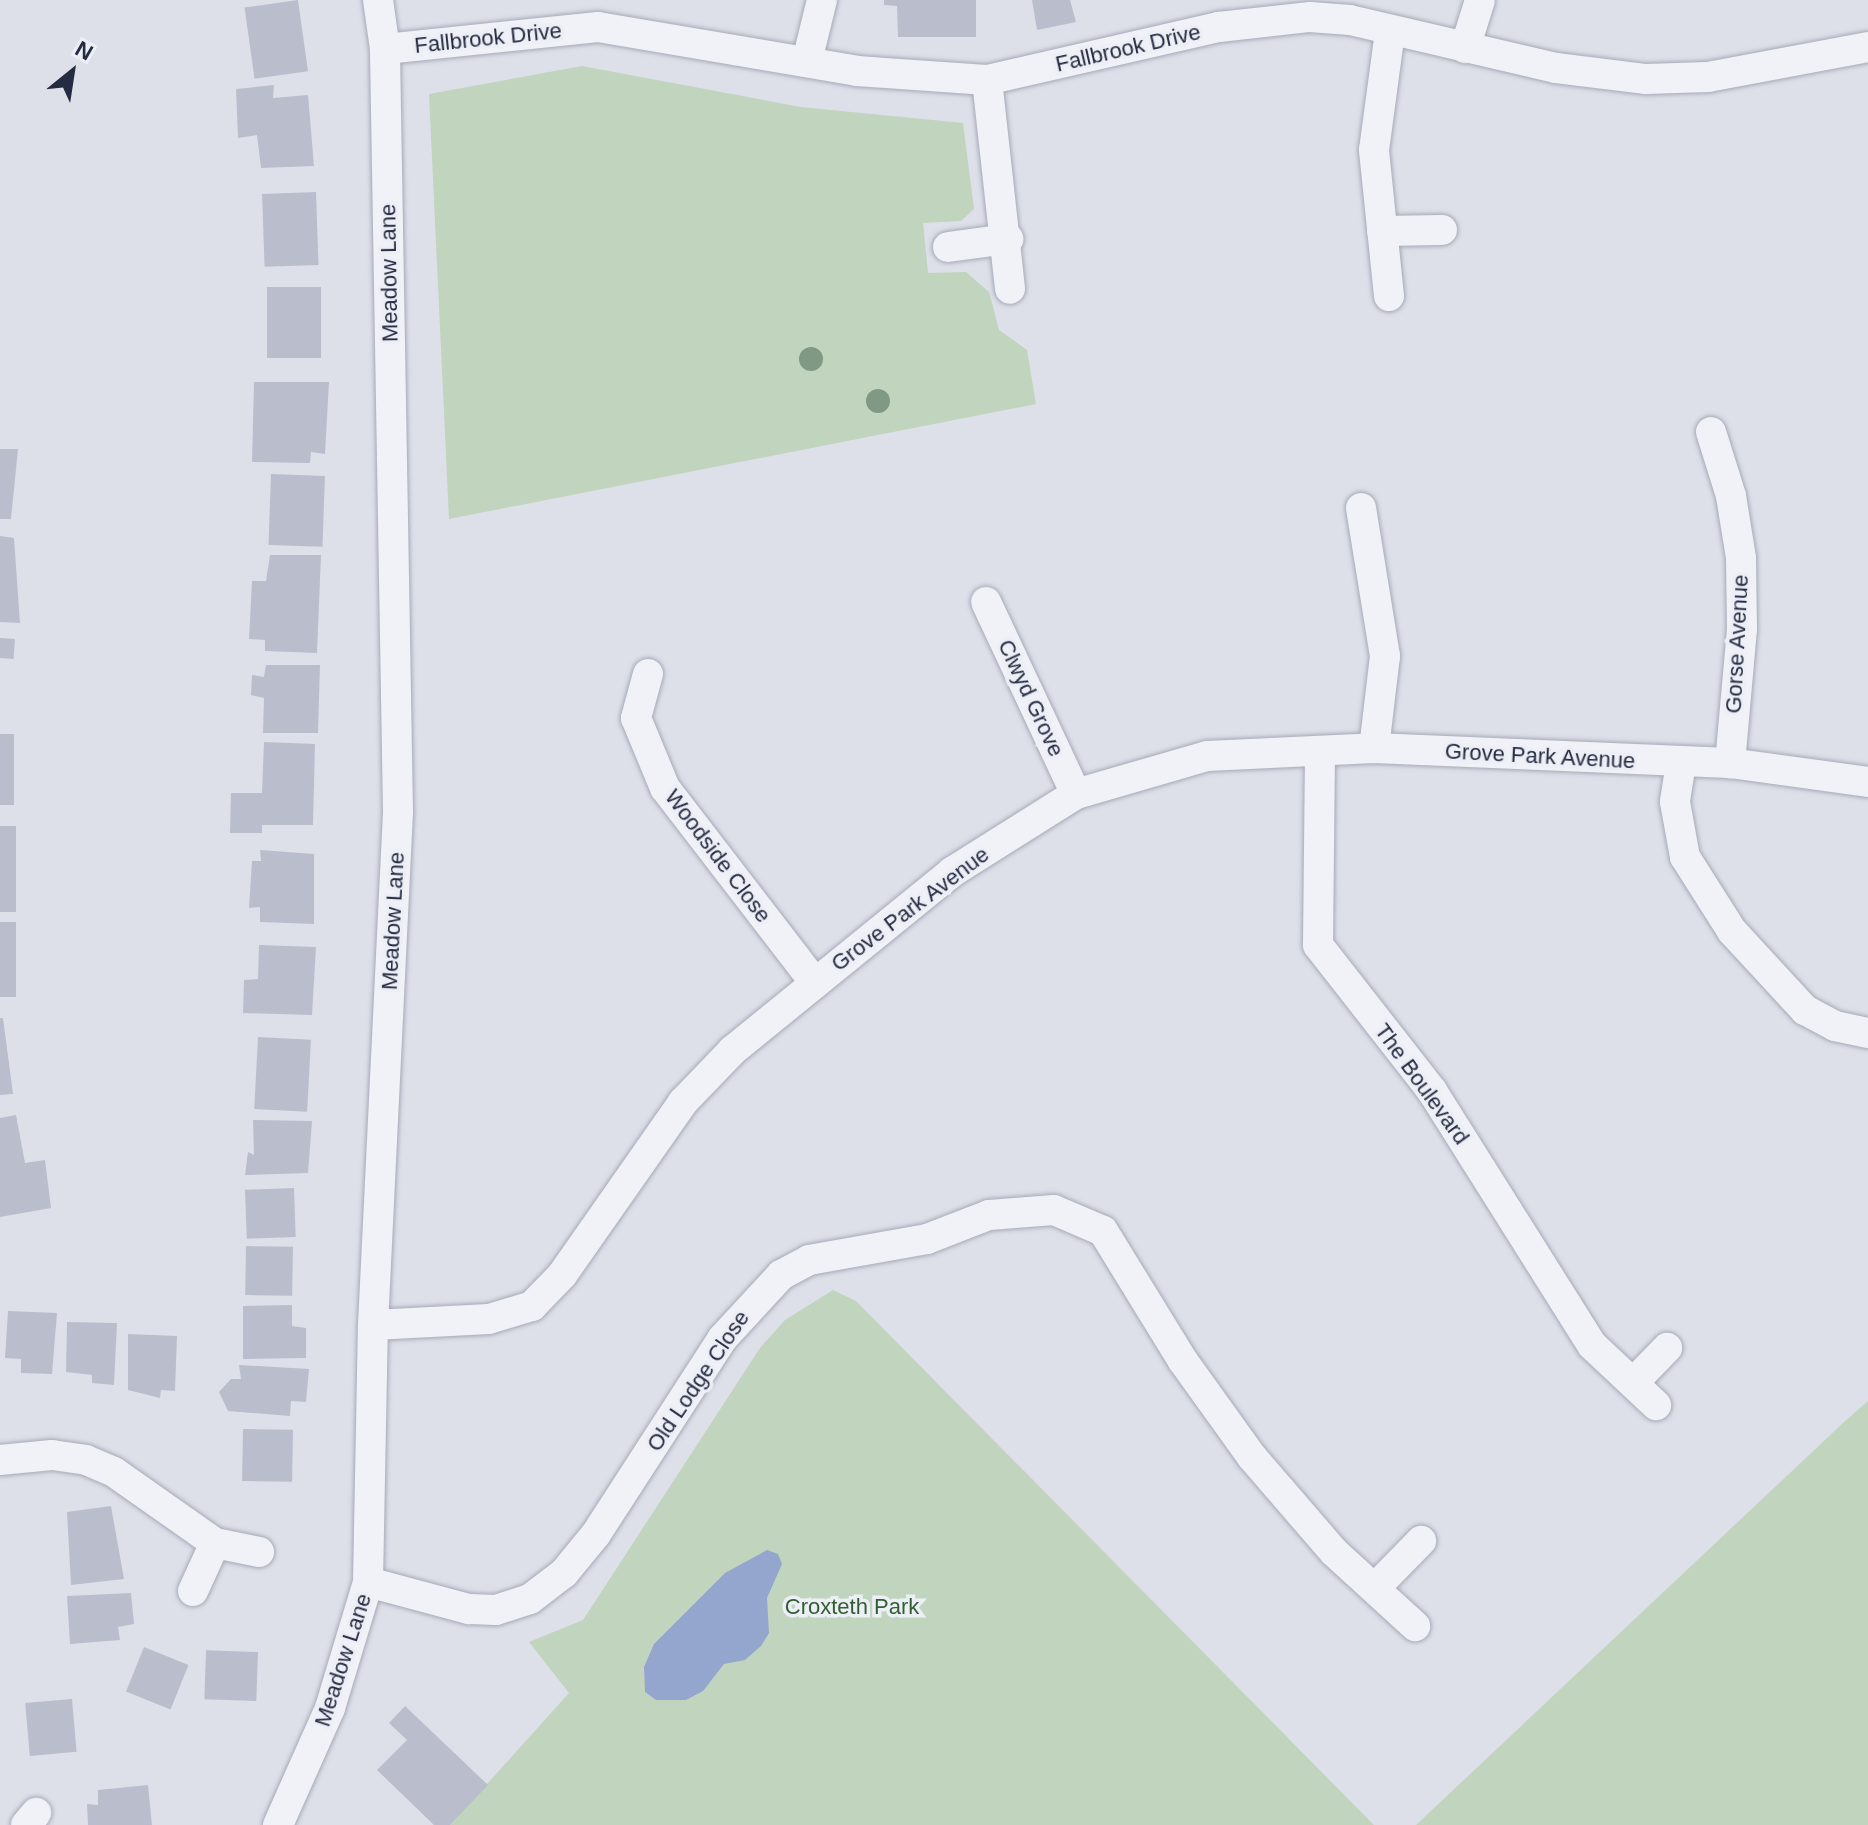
<!DOCTYPE html>
<style>
body{margin:0}
#map{position:relative;width:1868px;height:1825px;overflow:hidden;background:#dde0e9;font-family:Helvetica,sans-serif}
div>[style]{position:absolute}
.green>*{inset:0;background:#c0d4be}
.water>*{inset:0;background:#94a6cd}
.building>*{inset:0;background:#babecc;transform-origin:0 0}
.roads{filter:drop-shadow(0 0 2px #a6aab7) drop-shadow(0 0 2px #a6aab7)}
.street>*{height:30px;margin:-15px;padding:0 15px;transform-origin:15px;border-radius:15px;background:#f1f2f7}
.trees>*{width:24px;height:24px;margin:-12px;border-radius:50%;background:#7f9984}
span{translate:-50% -50%;white-space:nowrap;text-align:center;line-height:1.15;-webkit-text-stroke:7px #edeff6;paint-order:stroke}
.street-label{font-size:22px;color:#252b41}
.park-label{font-size:22px;color:#325f31}
.north{position:absolute;left:32px;top:32px;width:80px;height:80px;-webkit-text-stroke:6px #edeff6;paint-order:stroke;rotate:30deg;font-size:22px;font-weight:700;line-height:32px;text-align:center;color:#252b41}
.north::after{content:'';display:block;margin:auto;width:28px;height:36px;background:#252b41;clip-path:polygon(50% 0,100% 100%,50% 72%,0 100%)}
</style>
<div id="map">
<div class="green">
<i style="clip-path:polygon(582px 66px,801px 107px,963px 123px,974px 209px,961px 221px,923px 223px,928px 273px,966px 272px,989px 292px,999px 330px,1027px 350px,1036px 404px,449px 519px,429px 94px)"></i>
<i style="clip-path:polygon(833px 1290px,856px 1301px,1374px 1825px,450px 1825px,569px 1693px,529px 1642px,583px 1620px,760px 1348px,785px 1320px)"></i>
<i style="clip-path:polygon(1868px 1401px,1868px 1825px,1416px 1825px,1844px 1422px)"></i>
</div>
<div class="water">
<i style="clip-path:polygon(767px 1550px,778px 1554px,782px 1564px,767px 1598px,769px 1633px,761px 1646px,745px 1660px,724px 1664px,703px 1691px,686px 1700px,656px 1700px,645px 1692px,644px 1667px,654px 1644px,725px 1573px)"></i>
</div>
<div class="building">
<i style="left:298px;top:0;width:72px;height:54px;rotate:82deg"></i>
<i style="clip-path:polygon(884px 0,976px 0,976px 37px,898px 37px,897px 6px,884px 5px)"></i>
<i style="clip-path:polygon(1032px 0,1070px 0,1076px 22px,1037px 30px)"></i>
<i style="clip-path:polygon(274px 85px,273px 98px,308px 95px,314px 166px,261px 168px,257px 135px,238px 138px,236px 89px)"></i>
<i style="left:316px;top:192px;width:73px;height:54px;rotate:88deg"></i>
<i style="left:267px;top:287px;width:54px;height:71px"></i>
<i style="clip-path:polygon(254px 382px,329px 382px,325px 454px,311px 452px,310px 463px,252px 462px)"></i>
<i style="clip-path:polygon(0 449px,18px 449px,11px 519px,0 519px)"></i>
<i style="left:271px;top:474px;width:54px;height:71px;rotate:2deg"></i>
<i style="clip-path:polygon(0 536px,14px 538px,20px 623px,0 622px)"></i>
<i style="clip-path:polygon(270px 555px,321px 555px,317px 653px,265px 651px,265px 640px,249px 639px,252px 581px,266px 581px)"></i>
<i style="left:0;top:638px;width:15px;height:20px;rotate:4deg"></i>
<i style="clip-path:polygon(266px 665px,320px 665px,318px 733px,263px 733px,264px 698px,251px 695px,252px 675px,264px 677px)"></i>
<i style="left:0;top:734px;width:14px;height:71px"></i>
<i style="clip-path:polygon(264px 742px,315px 744px,313px 825px,262px 825px,262px 833px,230px 833px,231px 793px,262px 793px)"></i>
<i style="left:0;top:826px;width:16px;height:86px"></i>
<i style="clip-path:polygon(260px 850px,314px 854px,314px 924px,260px 922px,260px 907px,249px 908px,252px 861px,261px 861px)"></i>
<i style="left:0;top:922px;width:16px;height:75px"></i>
<i style="clip-path:polygon(259px 945px,316px 947px,312px 1015px,243px 1013px,244px 980px,258px 979px)"></i>
<i style="clip-path:polygon(0 1018px,3px 1018px,13px 1094px,0 1095px)"></i>
<i style="left:258px;top:1037px;width:53px;height:72px;rotate:3deg"></i>
<i style="clip-path:polygon(16px 1115px,25px 1163px,45px 1160px,51px 1208px,0 1217px,0 1118px)"></i>
<i style="clip-path:polygon(253px 1120px,312px 1121px,308px 1173px,245px 1175px,248px 1152px,254px 1155px)"></i>
<i style="left:294px;top:1188px;width:49px;height:49px;rotate:88deg"></i>
<i style="left:246px;top:1246px;width:47px;height:49px;rotate:1deg"></i>
<i style="clip-path:polygon(292px 1305px,292px 1326px,306px 1328px,306px 1358px,243px 1359px,243px 1306px)"></i>
<i style="clip-path:polygon(8px 1311px,57px 1313px,52px 1374px,21px 1373px,21px 1359px,5px 1358px)"></i>
<i style="clip-path:polygon(67px 1322px,117px 1323px,114px 1385px,92px 1383px,92px 1375px,66px 1372px)"></i>
<i style="clip-path:polygon(128px 1334px,177px 1336px,175px 1391px,161px 1390px,160px 1398px,128px 1390px)"></i>
<i style="clip-path:polygon(239px 1365px,309px 1369px,306px 1402px,291px 1401px,290px 1416px,228px 1411px,219px 1392px,231px 1379px,241px 1379px)"></i>
<i style="left:243px;top:1429px;width:50px;height:52px;rotate:1deg"></i>
<i style="clip-path:polygon(111px 1506px,124px 1579px,71px 1585px,67px 1512px)"></i>
<i style="clip-path:polygon(131px 1593px,134px 1624px,118px 1627px,120px 1640px,70px 1644px,67px 1596px)"></i>
<i style="left:144px;top:1647px;width:48px;height:48px;rotate:22deg"></i>
<i style="left:258px;top:1652px;width:49px;height:52px;rotate:92deg"></i>
<i style="left:72px;top:1699px;width:53px;height:47px;rotate:85deg"></i>
<i style="clip-path:polygon(405px 1706px,488px 1785px,450px 1825px,434px 1825px,377px 1770px,407px 1740px,389px 1723px)"></i>
<i style="clip-path:polygon(148px 1785px,152px 1825px,88px 1825px,87px 1804px,98px 1805px,98px 1790px)"></i>
</div>
<div class="roads">
<div class="street">
<i style="left:1465px;top:48px;width:50px;rotate:-72.6deg"></i>
<i style="left:385px;top:49px;width:214px;rotate:-5.9deg"></i>
<i style="left:598px;top:27px;width:263px;rotate:9.6deg"></i>
<i style="left:857px;top:71px;width:130px;rotate:4deg"></i>
<i style="left:987px;top:80px;width:238px;rotate:-12.9deg"></i>
<i style="left:1219px;top:27px;width:92px;rotate:-6.3deg"></i>
<i style="left:1310px;top:17px;width:40px;rotate:4.3deg"></i>
<i style="left:1350px;top:20px;width:212px;rotate:13.1deg"></i>
<i style="left:1556px;top:68px;width:91px;rotate:7deg"></i>
<i style="left:1646px;top:79px;width:62px;rotate:-1.8deg"></i>
<i style="left:1708px;top:77px;width:163px;rotate:-10.6deg"></i>
<i style="left:807px;top:61px;width:63px;rotate:-76.2deg"></i>
<i style="left:987px;top:80px;width:210px;rotate:83.7deg"></i>
<i style="left:1382px;top:231px;width:60px;rotate:-1deg"></i>
<i style="left:948px;top:247px;width:61px;rotate:-7.6deg"></i>
<i style="left:1389px;top:296px;width:147px;rotate:-95.9deg"></i>
<i style="left:1374px;top:150px;width:120px;rotate:-82.3deg"></i>
<i style="left:1711px;top:432px;width:67px;rotate:72.6deg"></i>
<i style="left:1731px;top:496px;width:63px;rotate:80.8deg"></i>
<i style="left:1741px;top:558px;width:71px;rotate:89.2deg"></i>
<i style="left:1742px;top:629px;width:135px;rotate:95.1deg"></i>
<i style="left:1361px;top:508px;width:150px;rotate:80.8deg"></i>
<i style="left:1385px;top:656px;width:93px;rotate:96.8deg"></i>
<i style="left:986px;top:602px;width:212px;rotate:64.9deg"></i>
<i style="left:648px;top:674px;width:46px;rotate:105.3deg"></i>
<i style="left:636px;top:718px;width:76px;rotate:67.5deg"></i>
<i style="left:665px;top:788px;width:246px;rotate:52.4deg"></i>
<i style="left:1320px;top:753px;width:192px;rotate:90.6deg"></i>
<i style="left:1318px;top:945px;width:185px;rotate:52deg"></i>
<i style="left:1432px;top:1091px;width:300px;rotate:57.8deg"></i>
<i style="left:1592px;top:1345px;width:88px;rotate:43.2deg"></i>
<i style="left:1681px;top:763px;width:39px;rotate:99deg"></i>
<i style="left:1675px;top:802px;width:56px;rotate:79.7deg"></i>
<i style="left:1685px;top:857px;width:88px;rotate:57.6deg"></i>
<i style="left:1732px;top:931px;width:108px;rotate:47.3deg"></i>
<i style="left:1805px;top:1010px;width:34px;rotate:28deg"></i>
<i style="left:1835px;top:1026px;width:34px;rotate:12deg"></i>
<i style="left:373px;top:1325px;width:116px;rotate:-3deg"></i>
<i style="left:489px;top:1319px;width:45px;rotate:-16.8deg"></i>
<i style="left:532px;top:1306px;width:43px;rotate:-45.9deg"></i>
<i style="left:562px;top:1275px;width:211px;rotate:-55deg"></i>
<i style="left:683px;top:1102px;width:71px;rotate:-46.1deg"></i>
<i style="left:732px;top:1051px;width:284px;rotate:-39.1deg"></i>
<i style="left:952px;top:872px;width:146px;rotate:-32.2deg"></i>
<i style="left:1076px;top:794px;width:136px;rotate:-16.2deg"></i>
<i style="left:1207px;top:756px;width:167px;rotate:-2.7deg"></i>
<i style="left:1374px;top:748px;width:356px;rotate:2.4deg"></i>
<i style="left:1730px;top:763px;width:139px;rotate:7.8deg"></i>
<i style="left:1633px;top:1383px;width:49px;rotate:-45.8deg"></i>
<i style="left:0;top:1460px;width:52px;rotate:-5.5deg"></i>
<i style="left:52px;top:1455px;width:34px;rotate:8deg"></i>
<i style="left:86px;top:1460px;width:30px;rotate:23deg"></i>
<i style="left:114px;top:1472px;width:123px;rotate:35.1deg"></i>
<i style="left:215px;top:1543px;width:45px;rotate:11.6deg"></i>
<i style="left:368px;top:1582px;width:105px;rotate:15deg"></i>
<i style="left:469px;top:1609px;width:27px;rotate:2deg"></i>
<i style="left:496px;top:1610px;width:36px;rotate:-18deg"></i>
<i style="left:530px;top:1599px;width:43px;rotate:-37.4deg"></i>
<i style="left:564px;top:1573px;width:50px;rotate:-50.6deg"></i>
<i style="left:596px;top:1534px;width:232px;rotate:-57.1deg"></i>
<i style="left:722px;top:1339px;width:87px;rotate:-47.3deg"></i>
<i style="left:781px;top:1275px;width:32px;rotate:-28deg"></i>
<i style="left:809px;top:1260px;width:120px;rotate:-10.1deg"></i>
<i style="left:927px;top:1239px;width:66px;rotate:-21.2deg"></i>
<i style="left:989px;top:1215px;width:65px;rotate:-4.4deg"></i>
<i style="left:1054px;top:1210px;width:53px;rotate:23.2deg"></i>
<i style="left:1103px;top:1231px;width:153px;rotate:58.4deg"></i>
<i style="left:1183px;top:1361px;width:118px;rotate:54.3deg"></i>
<i style="left:1252px;top:1457px;width:125px;rotate:49.2deg"></i>
<i style="left:1334px;top:1552px;width:110px;rotate:42.4deg"></i>
<i style="left:1375px;top:1588px;width:66px;rotate:-45.6deg"></i>
<i style="left:193px;top:1591px;width:53px;rotate:-65.4deg"></i>
<i style="left:26px;top:1825px;width:16px;rotate:-50deg"></i>
<i style="left:278px;top:1825px;width:128px;rotate:-66deg"></i>
<i style="left:330px;top:1708px;width:132px;rotate:-73.2deg"></i>
<i style="left:368px;top:1582px;width:257px;rotate:-88.9deg"></i>
<i style="left:373px;top:1325px;width:514px;rotate:-87.21deg"></i>
<i style="left:398px;top:812px;width:763px;rotate:-90.98deg"></i>
<i style="left:385px;top:49px;width:49px;rotate:-98.1deg"></i>
</div>
</div>
<div class="trees">
<i style="left:811px;top:359px"></i>
<i style="left:878px;top:401px"></i>
</div>
<div class="street-label">
<span style="left:488px;top:38px;rotate:-6deg">Fallbrook Drive</span>
<span style="left:1128px;top:48px;rotate:-13deg">Fallbrook Drive</span>
<span style="left:389px;top:273px;rotate:-91deg">Meadow Lane</span>
<span style="left:1737px;top:644px;rotate:-87deg">Gorse Avenue</span>
<span style="left:1031px;top:698px;rotate:65deg">Clwyd Grove</span>
<span style="left:1540px;top:756px;rotate:3deg">Grove Park Avenue</span>
<span style="left:718px;top:856px;rotate:53deg">Woodside Close</span>
<span style="left:910px;top:909px;rotate:-37deg">Grove Park Avenue</span>
<span style="left:393px;top:921px;rotate:-87deg">Meadow Lane</span>
<span style="left:1422px;top:1084px;rotate:54deg">The Boulevard</span>
<span style="left:698px;top:1381px;rotate:-56deg">Old Lodge Close</span>
<span style="left:343px;top:1660px;rotate:-72deg">Meadow Lane</span>
</div>
<div class="park-label">
<span style="left:852px;top:1607px">Croxteth Park</span>
</div>
<div class="north">N</div>
</div>
